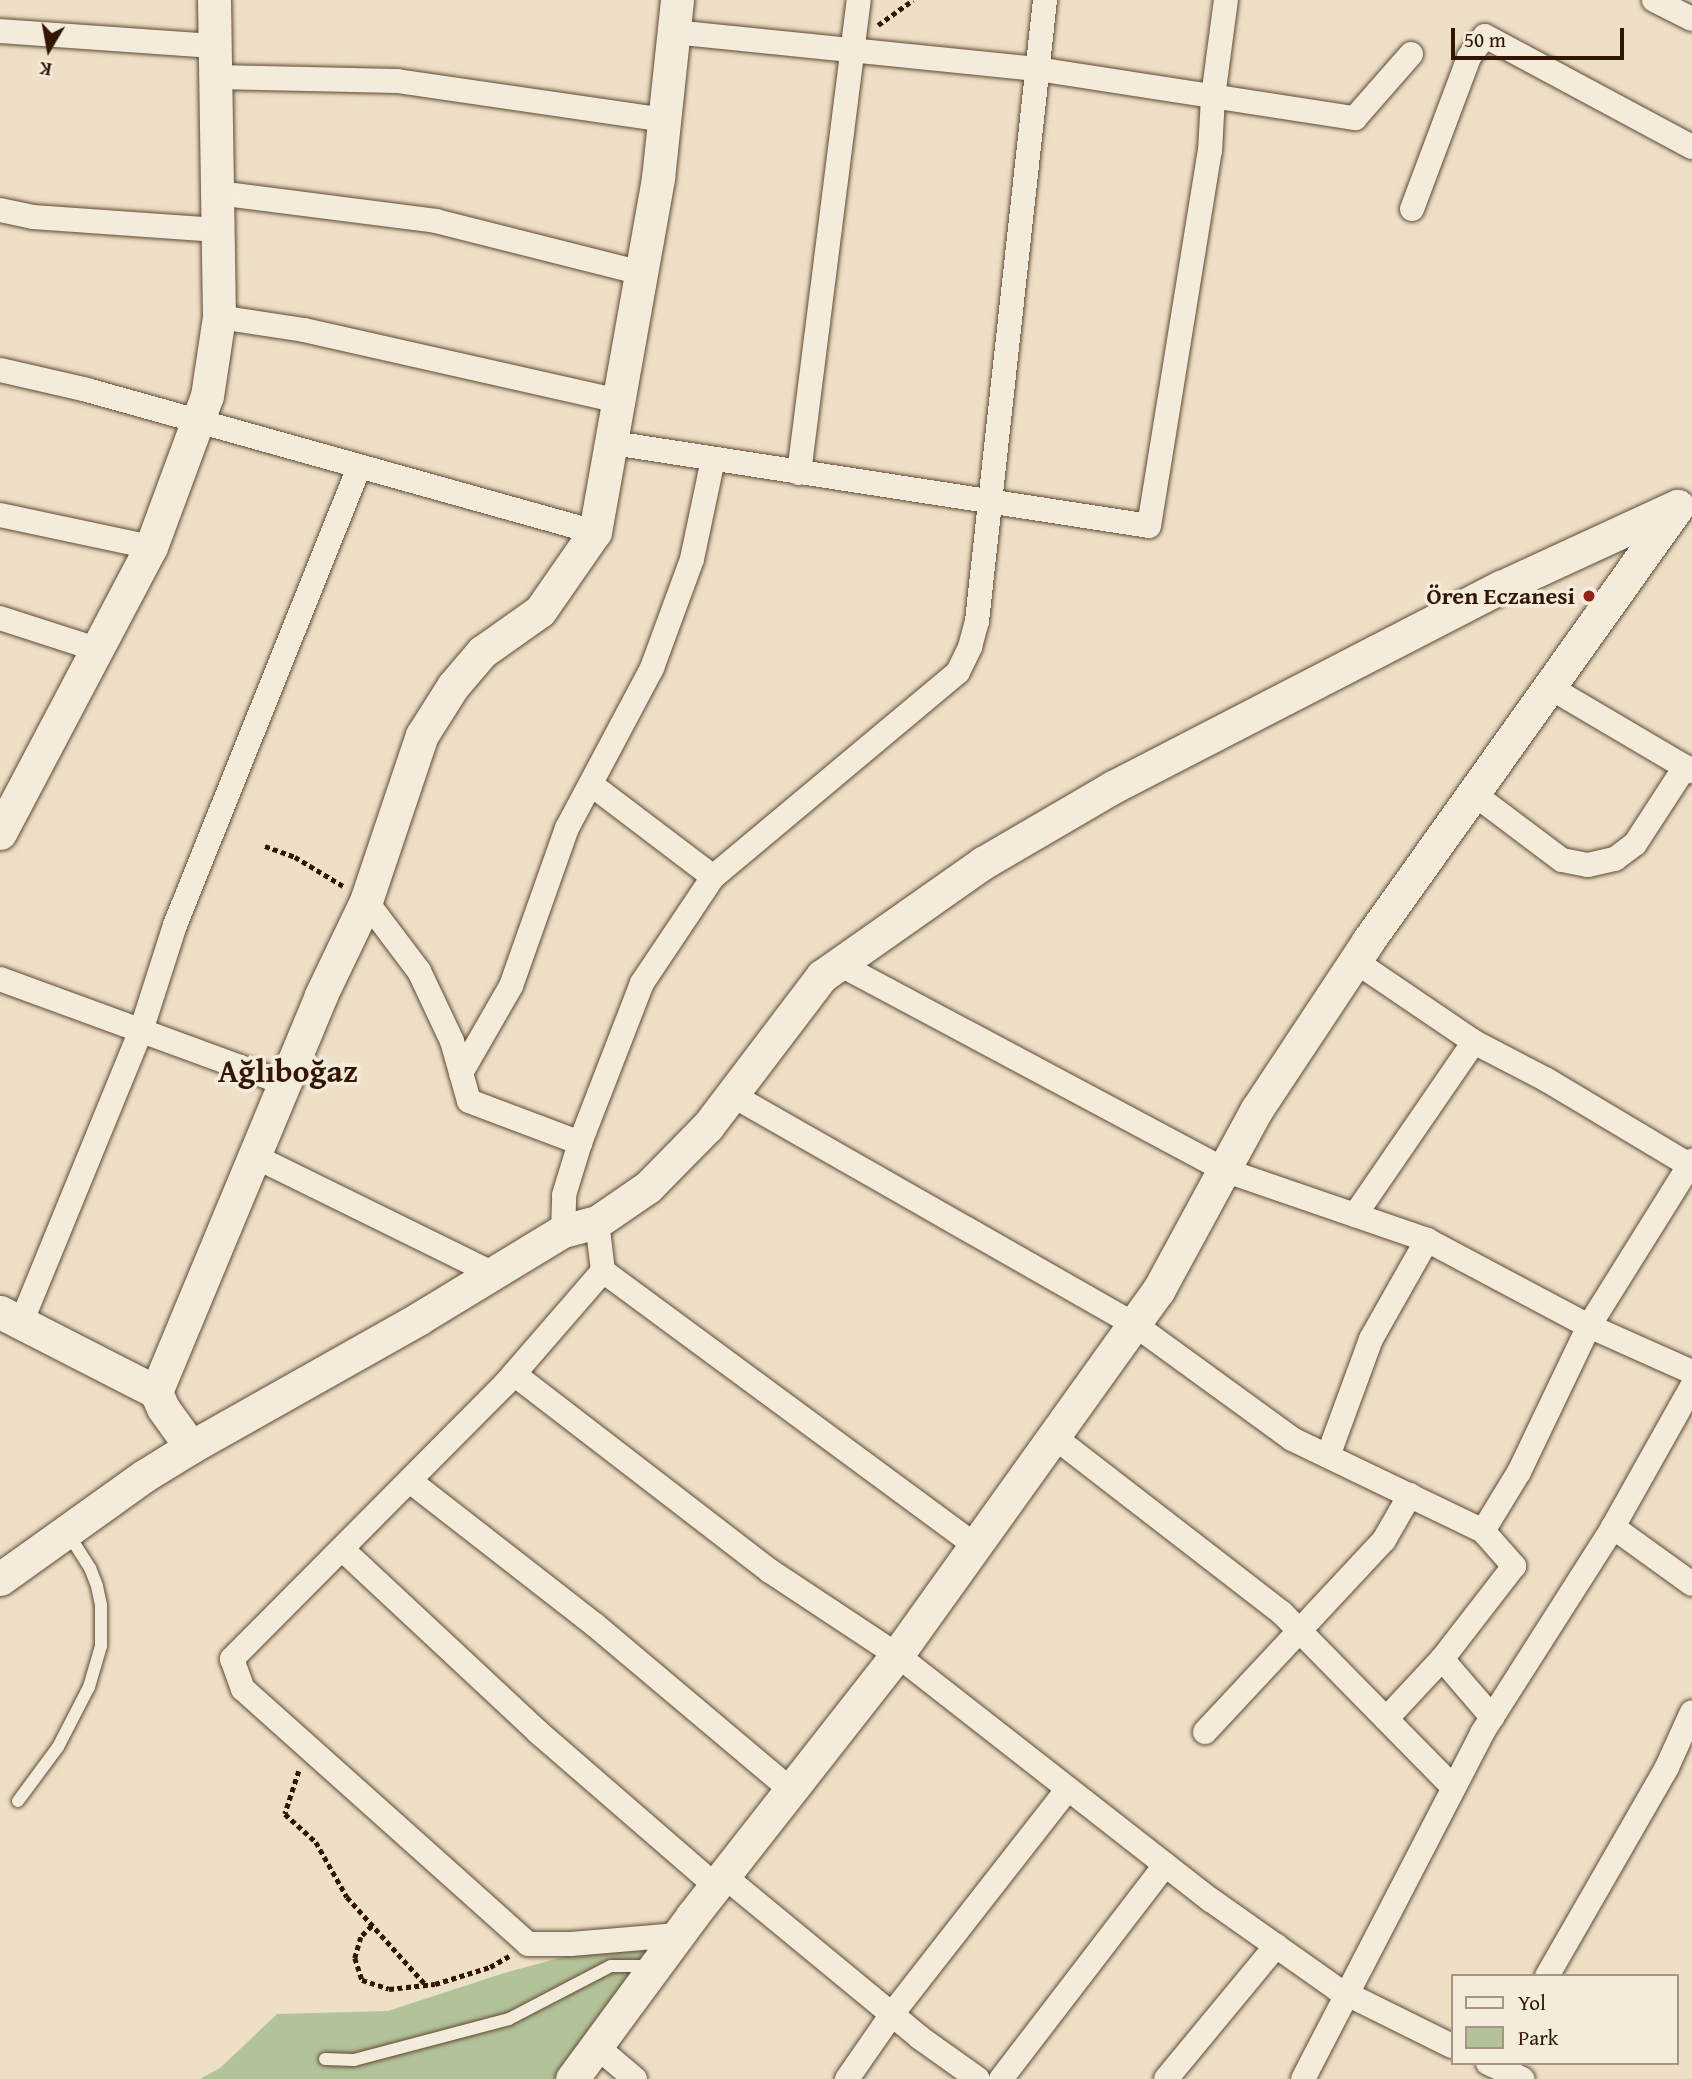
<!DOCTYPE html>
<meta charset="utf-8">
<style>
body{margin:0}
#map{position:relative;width:1692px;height:2079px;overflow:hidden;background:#ede0c7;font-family:"Gentium Book Plus",serif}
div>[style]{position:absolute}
.green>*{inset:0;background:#b3c399}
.path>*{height:4.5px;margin-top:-2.25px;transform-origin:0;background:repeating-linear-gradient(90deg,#331503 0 5px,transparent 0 8.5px)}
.roads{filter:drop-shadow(0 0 2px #624834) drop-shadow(0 0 2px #624834)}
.lane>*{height:12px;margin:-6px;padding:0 6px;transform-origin:6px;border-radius:6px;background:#f3ebdb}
.street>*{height:24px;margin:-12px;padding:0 12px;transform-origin:12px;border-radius:12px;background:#f3ebdb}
.secondary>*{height:33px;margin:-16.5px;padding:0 16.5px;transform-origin:16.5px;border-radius:16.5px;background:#f3ebdb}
.dots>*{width:19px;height:19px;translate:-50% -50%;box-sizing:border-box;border:4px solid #f3ebdb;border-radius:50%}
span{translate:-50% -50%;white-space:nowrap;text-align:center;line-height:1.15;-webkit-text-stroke:7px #f3ebdb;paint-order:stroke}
.poi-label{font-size:24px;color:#331503;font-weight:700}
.right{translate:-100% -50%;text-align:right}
.district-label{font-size:32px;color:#331503;font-weight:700}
.legend{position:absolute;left:1451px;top:1974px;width:228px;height:91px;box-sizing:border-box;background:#f3ebdb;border:2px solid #a69585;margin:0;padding:9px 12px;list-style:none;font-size:21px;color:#331503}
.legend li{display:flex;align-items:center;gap:14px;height:35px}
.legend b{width:35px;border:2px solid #a69585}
.north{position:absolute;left:14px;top:14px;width:70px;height:70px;-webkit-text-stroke:5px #f3ebdb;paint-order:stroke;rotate:190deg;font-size:19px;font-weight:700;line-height:28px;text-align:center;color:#331503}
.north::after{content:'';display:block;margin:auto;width:24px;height:32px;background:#331503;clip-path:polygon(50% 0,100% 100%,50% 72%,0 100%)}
.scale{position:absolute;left:1451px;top:28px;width:173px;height:32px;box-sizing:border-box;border:4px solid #331503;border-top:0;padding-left:9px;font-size:21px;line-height:24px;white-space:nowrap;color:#331503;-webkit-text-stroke:5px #f3ebdb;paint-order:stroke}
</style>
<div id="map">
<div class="green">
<i style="clip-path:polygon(599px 1947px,655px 1948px,560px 2079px,200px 2079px,220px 2068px,277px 2014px,388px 2011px,501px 1974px)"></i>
</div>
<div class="path">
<i style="left:878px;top:25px;width:43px;rotate:-35.5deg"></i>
<i style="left:265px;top:846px;width:32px;rotate:20deg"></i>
<i style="left:295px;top:857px;width:58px;rotate:31deg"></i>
<i style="left:299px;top:1771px;width:45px;rotate:108deg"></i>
<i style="left:285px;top:1814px;width:42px;rotate:42.1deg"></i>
<i style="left:316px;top:1842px;width:63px;rotate:60.6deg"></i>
<i style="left:347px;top:1897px;width:118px;rotate:48.1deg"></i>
<i style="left:372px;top:1926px;width:16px;rotate:135deg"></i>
<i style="left:361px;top:1937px;width:22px;rotate:106deg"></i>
<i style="left:355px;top:1958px;width:23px;rotate:72deg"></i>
<i style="left:362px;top:1980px;width:28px;rotate:18deg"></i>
<i style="left:389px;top:1989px;width:46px;rotate:-6.2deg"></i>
<i style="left:435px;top:1984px;width:58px;rotate:-17.2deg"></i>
<i style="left:490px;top:1967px;width:22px;rotate:-30deg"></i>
</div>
<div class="roads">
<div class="lane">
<i style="left:18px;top:1801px;width:67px;rotate:-53.5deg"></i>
<i style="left:58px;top:1747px;width:68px;rotate:-62.7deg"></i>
<i style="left:89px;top:1687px;width:43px;rotate:-73.7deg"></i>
<i style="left:101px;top:1646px;width:41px;rotate:-90deg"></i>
<i style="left:101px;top:1605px;width:19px;rotate:-102deg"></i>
<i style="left:97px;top:1586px;width:19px;rotate:-111deg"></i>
<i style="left:90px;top:1568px;width:43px;rotate:-122.6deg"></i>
<i style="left:325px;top:2059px;width:29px;rotate:2deg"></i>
<i style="left:354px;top:2060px;width:160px;rotate:-14.8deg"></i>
<i style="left:509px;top:2019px;width:115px;rotate:-27.5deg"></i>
<i style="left:611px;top:1966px;width:41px"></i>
</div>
<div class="street">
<i style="left:1654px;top:0;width:42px;rotate:26.6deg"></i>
<i style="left:0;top:31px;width:216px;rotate:4deg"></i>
<i style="left:673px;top:32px;width:366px;rotate:5.8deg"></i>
<i style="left:1037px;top:69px;width:322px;rotate:8.8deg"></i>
<i style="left:1355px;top:118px;width:85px;rotate:-48.8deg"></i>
<i style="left:216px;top:77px;width:181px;rotate:1.3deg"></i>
<i style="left:397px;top:81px;width:270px;rotate:8.3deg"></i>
<i style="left:218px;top:193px;width:220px;rotate:7.3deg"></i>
<i style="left:436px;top:221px;width:212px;rotate:14.2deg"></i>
<i style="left:1412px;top:209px;width:162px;rotate:-69.4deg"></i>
<i style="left:1469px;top:57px;width:26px;rotate:-53deg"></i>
<i style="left:1485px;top:36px;width:235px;rotate:28.2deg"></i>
<i style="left:0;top:210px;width:34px;rotate:12deg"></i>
<i style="left:33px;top:217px;width:185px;rotate:4deg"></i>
<i style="left:219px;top:317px;width:86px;rotate:8.7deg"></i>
<i style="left:304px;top:330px;width:324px;rotate:12.7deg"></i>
<i style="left:0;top:370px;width:89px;rotate:12.9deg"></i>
<i style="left:87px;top:390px;width:527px;rotate:15.62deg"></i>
<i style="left:613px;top:443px;width:542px;rotate:8.8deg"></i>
<i style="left:1149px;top:526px;width:380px;rotate:-80.8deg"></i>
<i style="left:1210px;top:151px;width:54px;rotate:-86.8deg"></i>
<i style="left:1213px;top:97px;width:98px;rotate:-82.4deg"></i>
<i style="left:799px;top:473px;width:477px;rotate:-82.8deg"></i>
<i style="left:0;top:515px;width:154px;rotate:12deg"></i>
<i style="left:0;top:618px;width:101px;rotate:17.9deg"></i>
<i style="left:1551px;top:688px;width:164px;rotate:30.5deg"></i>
<i style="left:592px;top:785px;width:152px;rotate:37.2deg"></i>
<i style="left:1474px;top:794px;width:110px;rotate:36.9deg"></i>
<i style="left:1562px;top:860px;width:26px;rotate:11deg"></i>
<i style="left:1588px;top:865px;width:28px;rotate:-13deg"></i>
<i style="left:1615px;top:859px;width:25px;rotate:-37deg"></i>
<i style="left:1635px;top:844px;width:92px;rotate:-57deg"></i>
<i style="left:366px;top:901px;width:88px;rotate:52.9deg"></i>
<i style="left:419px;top:971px;width:77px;rotate:64.8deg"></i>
<i style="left:452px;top:1041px;width:62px;rotate:74.2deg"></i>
<i style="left:469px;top:1101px;width:119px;rotate:20.7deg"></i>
<i style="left:1355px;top:961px;width:144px;rotate:34.2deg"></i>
<i style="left:1474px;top:1042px;width:82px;rotate:27.5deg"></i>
<i style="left:1547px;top:1080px;width:165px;rotate:30.9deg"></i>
<i style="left:839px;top:964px;width:437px;rotate:28.1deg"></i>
<i style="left:1224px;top:1170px;width:215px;rotate:19deg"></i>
<i style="left:1427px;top:1240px;width:183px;rotate:28deg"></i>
<i style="left:1589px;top:1326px;width:113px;rotate:24.1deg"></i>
<i style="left:0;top:979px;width:302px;rotate:20.1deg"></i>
<i style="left:461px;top:1073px;width:100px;rotate:-60.1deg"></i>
<i style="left:511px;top:986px;width:168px;rotate:-70.5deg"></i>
<i style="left:567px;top:828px;width:181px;rotate:-62deg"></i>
<i style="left:652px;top:668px;width:116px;rotate:-69.8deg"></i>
<i style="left:692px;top:559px;width:102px;rotate:-78.1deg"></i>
<i style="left:732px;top:1095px;width:463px;rotate:29.7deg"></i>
<i style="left:1134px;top:1324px;width:195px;rotate:36deg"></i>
<i style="left:1292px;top:1439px;width:212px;rotate:25.7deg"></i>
<i style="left:1483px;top:1531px;width:47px;rotate:48.5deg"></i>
<i style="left:1514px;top:1566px;width:118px;rotate:127.7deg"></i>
<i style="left:1442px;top:1659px;width:82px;rotate:133deg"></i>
<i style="left:254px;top:1156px;width:265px;rotate:26.2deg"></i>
<i style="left:1355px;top:1215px;width:210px;rotate:-55.5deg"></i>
<i style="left:597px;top:1222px;width:49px;rotate:83deg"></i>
<i style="left:603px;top:1271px;width:461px;rotate:36.4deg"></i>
<i style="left:563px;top:1231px;width:36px;rotate:-88deg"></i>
<i style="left:564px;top:1195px;width:54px;rotate:-72.9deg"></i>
<i style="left:580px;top:1143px;width:172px;rotate:-68.8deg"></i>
<i style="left:642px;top:983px;width:128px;rotate:-56.2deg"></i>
<i style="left:713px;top:877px;width:319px;rotate:-39.9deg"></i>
<i style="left:958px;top:672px;width:28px;rotate:-64deg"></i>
<i style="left:970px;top:647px;width:27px;rotate:-75deg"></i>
<i style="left:977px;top:621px;width:625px;rotate:-83.75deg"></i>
<i style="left:603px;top:1271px;width:148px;rotate:130.9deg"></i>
<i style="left:506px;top:1383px;width:389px;rotate:134.8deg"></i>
<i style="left:232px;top:1659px;width:32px;rotate:70deg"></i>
<i style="left:243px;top:1689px;width:382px;rotate:41.8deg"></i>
<i style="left:528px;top:1944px;width:43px"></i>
<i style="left:571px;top:1944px;width:107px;rotate:-4.8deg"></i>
<i style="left:21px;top:1323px;width:316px;rotate:-67.7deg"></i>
<i style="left:141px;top:1031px;width:111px;rotate:-72.2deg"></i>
<i style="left:175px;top:925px;width:493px;rotate:-68.1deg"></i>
<i style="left:514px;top:1374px;width:323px;rotate:37.6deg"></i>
<i style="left:770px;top:1571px;width:152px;rotate:33.5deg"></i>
<i style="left:897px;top:1655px;width:398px;rotate:38deg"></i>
<i style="left:1211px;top:1900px;width:154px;rotate:35.2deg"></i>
<i style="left:1337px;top:1989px;width:128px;rotate:26.4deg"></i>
<i style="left:1053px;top:1436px;width:289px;rotate:37.7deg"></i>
<i style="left:1282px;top:1613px;width:245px;rotate:45.5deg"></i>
<i style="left:1328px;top:1456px;width:125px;rotate:-69.8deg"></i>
<i style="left:1371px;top:1339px;width:114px;rotate:-60.5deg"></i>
<i style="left:410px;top:1481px;width:234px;rotate:37.9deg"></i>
<i style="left:595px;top:1625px;width:258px;rotate:40.1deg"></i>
<i style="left:1613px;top:1527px;width:97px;rotate:35.8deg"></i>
<i style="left:1483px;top:1531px;width:69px;rotate:-58.6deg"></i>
<i style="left:1519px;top:1472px;width:162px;rotate:-64.4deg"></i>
<i style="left:1589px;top:1326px;width:195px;rotate:-58deg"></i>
<i style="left:343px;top:1550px;width:267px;rotate:43deg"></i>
<i style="left:538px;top:1732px;width:235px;rotate:40.9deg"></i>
<i style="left:1442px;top:1659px;width:77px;rotate:49.2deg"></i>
<i style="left:1205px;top:1732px;width:262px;rotate:-47deg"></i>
<i style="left:1384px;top:1540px;width:52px;rotate:-60deg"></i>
<i style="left:724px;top:1876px;width:253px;rotate:39.5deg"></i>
<i style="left:919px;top:2037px;width:72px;rotate:35.4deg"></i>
<i style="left:1547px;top:1976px;width:241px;rotate:-60.1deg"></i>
<i style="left:1667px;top:1767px;width:60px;rotate:-65.6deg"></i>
<i style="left:596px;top:2046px;width:51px;rotate:40.2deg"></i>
<i style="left:1488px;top:2063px;width:38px;rotate:25deg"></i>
<i style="left:847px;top:2079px;width:79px;rotate:-55.3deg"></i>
<i style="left:892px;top:2014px;width:284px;rotate:-52deg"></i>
<i style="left:1001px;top:2079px;width:270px;rotate:-52.5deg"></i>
<i style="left:1166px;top:2079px;width:173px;rotate:-50.4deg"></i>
<i style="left:1303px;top:2079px;width:390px;rotate:-62.6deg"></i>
<i style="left:1482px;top:1733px;width:244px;rotate:-57.5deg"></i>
<i style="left:1613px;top:1527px;width:162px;rotate:-60.7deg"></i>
</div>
<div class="secondary">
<i style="left:0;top:833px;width:323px;rotate:-62.2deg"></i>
<i style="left:151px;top:547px;width:161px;rotate:-69.7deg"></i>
<i style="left:207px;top:396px;width:80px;rotate:-81.4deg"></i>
<i style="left:219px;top:317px;width:317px;rotate:-90.9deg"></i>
<i style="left:0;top:1312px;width:175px;rotate:27.1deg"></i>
<i style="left:191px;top:1447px;width:48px;rotate:-125.7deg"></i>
<i style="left:163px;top:1408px;width:17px;rotate:-114deg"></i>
<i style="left:156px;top:1392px;width:430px;rotate:-67.4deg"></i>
<i style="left:321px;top:995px;width:104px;rotate:-64.4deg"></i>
<i style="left:366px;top:901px;width:175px;rotate:-71.4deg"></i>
<i style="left:422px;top:735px;width:58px;rotate:-57.7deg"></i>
<i style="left:453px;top:686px;width:45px;rotate:-49.5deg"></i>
<i style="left:482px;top:652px;width:71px;rotate:-35.3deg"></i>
<i style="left:540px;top:611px;width:96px;rotate:-55.2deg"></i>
<i style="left:595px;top:532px;width:360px;rotate:-79.9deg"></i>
<i style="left:658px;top:178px;width:179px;rotate:-83.9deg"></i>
<i style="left:0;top:1579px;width:177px;rotate:-35.6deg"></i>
<i style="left:144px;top:1476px;width:55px;rotate:-31.7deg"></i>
<i style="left:191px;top:1447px;width:261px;rotate:-29.4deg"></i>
<i style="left:418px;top:1319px;width:170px;rotate:-31.3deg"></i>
<i style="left:563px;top:1231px;width:35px;rotate:-15deg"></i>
<i style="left:597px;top:1222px;width:62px;rotate:-34.5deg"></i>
<i style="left:648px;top:1187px;width:86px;rotate:-45.5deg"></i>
<i style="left:708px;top:1126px;width:188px;rotate:-52.8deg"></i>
<i style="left:822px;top:976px;width:197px;rotate:-35.1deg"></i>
<i style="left:983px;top:863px;width:151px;rotate:-30.3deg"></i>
<i style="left:1113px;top:787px;width:437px;rotate:-27.3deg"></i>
<i style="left:1501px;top:587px;width:194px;rotate:-24.7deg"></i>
<i style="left:572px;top:2079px;width:202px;rotate:-53.6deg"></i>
<i style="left:692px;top:1916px;width:332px;rotate:-51.9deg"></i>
<i style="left:897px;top:1655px;width:448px;rotate:-54.4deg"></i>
<i style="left:1158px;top:1291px;width:207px;rotate:-61.5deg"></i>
<i style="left:1257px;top:1109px;width:201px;rotate:-56.5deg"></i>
<i style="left:1368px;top:941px;width:534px;rotate:-54.52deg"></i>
</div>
</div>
<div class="dots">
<i style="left:1589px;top:596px;background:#8f2418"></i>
</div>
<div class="poi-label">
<span class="right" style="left:1575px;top:596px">Ören Eczanesi</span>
</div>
<div class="district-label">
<span style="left:288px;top:1071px">Ağlıboğaz</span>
</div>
<ul class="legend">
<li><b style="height:9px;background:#f3ebdb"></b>Yol</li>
<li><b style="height:19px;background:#b3c399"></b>Park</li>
</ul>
<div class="north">K</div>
<div class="scale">50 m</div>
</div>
